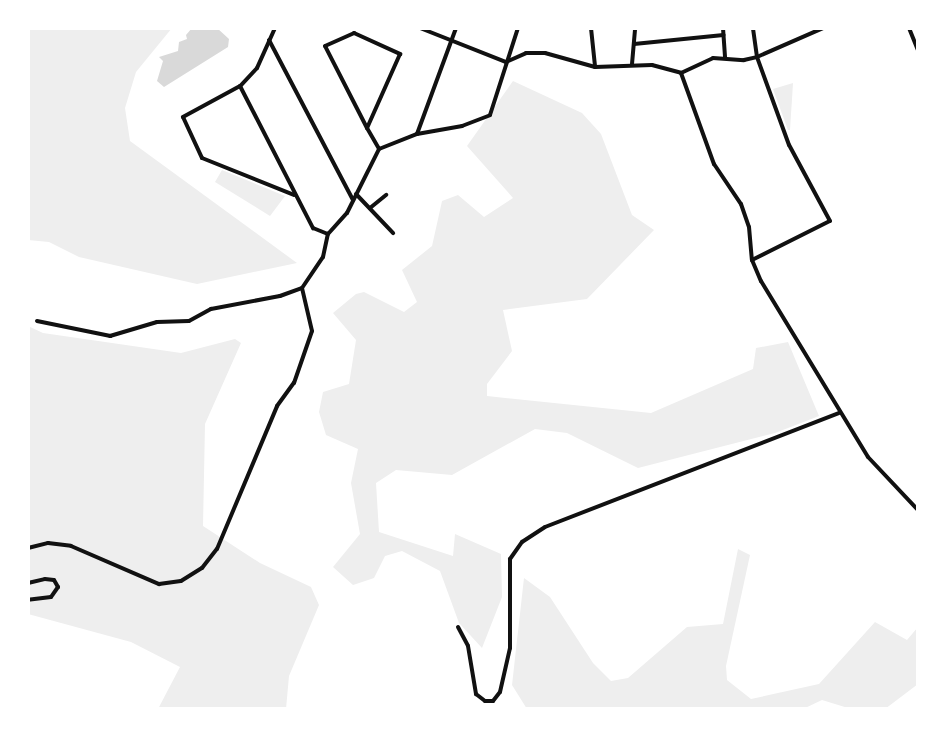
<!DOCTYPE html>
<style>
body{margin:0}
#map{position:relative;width:946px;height:737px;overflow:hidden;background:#fff;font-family:Jost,sans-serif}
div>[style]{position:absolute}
.green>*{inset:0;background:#eee}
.water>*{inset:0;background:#d9d9d9}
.minor>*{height:4px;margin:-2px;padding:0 2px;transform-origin:2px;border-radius:2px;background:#111}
span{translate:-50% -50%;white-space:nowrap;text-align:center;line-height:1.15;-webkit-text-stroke:8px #fff;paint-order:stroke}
.frame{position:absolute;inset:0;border:30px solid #fff;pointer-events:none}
</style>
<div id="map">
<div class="green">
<i style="clip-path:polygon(28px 28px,172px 28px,136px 72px,125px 108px,130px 141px,297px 263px,197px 284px,79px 257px,49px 242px,28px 240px)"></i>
<i style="clip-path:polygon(513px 81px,582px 113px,601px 134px,632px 215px,654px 230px,587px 299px,503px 310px,512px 351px,487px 384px,487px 396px,651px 413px,753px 369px,756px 348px,788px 342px,819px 416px,775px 433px,638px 468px,567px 433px,535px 429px,452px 475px,396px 470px,376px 483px,379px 532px,453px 556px,455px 534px,501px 554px,502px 597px,482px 648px,459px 623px,440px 571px,402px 551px,385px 556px,374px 578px,353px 585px,333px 567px,360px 534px,351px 483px,358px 449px,326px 435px,319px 412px,323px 392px,349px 384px,356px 340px,333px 313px,356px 294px,364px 292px,404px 312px,417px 302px,402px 270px,432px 246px,442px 201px,458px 195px,484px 217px,513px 198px,467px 146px)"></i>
<i style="clip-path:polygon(793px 83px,790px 130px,788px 130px,773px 89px)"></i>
<i style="clip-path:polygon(222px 170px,285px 196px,270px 216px,215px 182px)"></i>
<i style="clip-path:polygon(28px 326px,43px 333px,181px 353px,235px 339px,241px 343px,205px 424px,203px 526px,260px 563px,311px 587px,319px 605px,289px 676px,286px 709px,158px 709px,180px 667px,131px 642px,28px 614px)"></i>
<i style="clip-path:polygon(738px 549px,750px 555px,726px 666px,727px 680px,751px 699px,819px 684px,875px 622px,907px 640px,918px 627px,918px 684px,885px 709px,848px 708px,822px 700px,803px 709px,527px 709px,512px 685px,524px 578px,550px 597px,593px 663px,611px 681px,628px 678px,687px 627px,723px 624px)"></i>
</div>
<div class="water">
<i style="clip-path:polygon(192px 28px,217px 28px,229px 39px,228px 47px,164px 87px,157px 81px,163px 61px,159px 57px,178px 51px,179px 42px,187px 39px,186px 35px)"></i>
</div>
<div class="minor">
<i style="left:275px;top:28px;width:44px;rotate:114.2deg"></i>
<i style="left:257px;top:68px;width:25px;rotate:133deg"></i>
<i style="left:240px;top:86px;width:65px;rotate:151.5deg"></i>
<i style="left:183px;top:117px;width:45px;rotate:65.1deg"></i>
<i style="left:202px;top:158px;width:99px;rotate:21.9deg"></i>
<i style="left:420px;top:28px;width:92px;rotate:21.6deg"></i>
<i style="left:506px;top:62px;width:22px;rotate:-24deg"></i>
<i style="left:526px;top:53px;width:19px"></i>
<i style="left:545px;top:53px;width:52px;rotate:15.6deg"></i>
<i style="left:595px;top:67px;width:57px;rotate:-2deg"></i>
<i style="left:652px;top:65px;width:30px;rotate:15deg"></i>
<i style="left:681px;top:73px;width:35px;rotate:-25deg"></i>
<i style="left:713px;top:58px;width:31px;rotate:4deg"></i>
<i style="left:744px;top:60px;width:13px;rotate:-13deg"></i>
<i style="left:757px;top:57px;width:72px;rotate:-23.7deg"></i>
<i style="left:591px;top:28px;width:39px;rotate:84deg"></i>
<i style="left:723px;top:28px;width:29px;rotate:86deg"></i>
<i style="left:909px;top:28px;width:24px;rotate:68deg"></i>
<i style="left:354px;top:33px;width:51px;rotate:24.5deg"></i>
<i style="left:400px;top:54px;width:81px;rotate:114deg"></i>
<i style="left:367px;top:128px;width:92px;rotate:-117.1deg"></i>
<i style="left:325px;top:46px;width:32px;rotate:-24deg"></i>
<i style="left:269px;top:40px;width:181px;rotate:62.3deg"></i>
<i style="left:634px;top:44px;width:90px;rotate:-5.7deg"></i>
<i style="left:632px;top:64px;width:36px;rotate:-85deg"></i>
<i style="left:681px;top:73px;width:97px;rotate:70.1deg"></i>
<i style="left:714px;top:164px;width:48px;rotate:56deg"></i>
<i style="left:741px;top:204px;width:24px;rotate:71deg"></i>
<i style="left:749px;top:227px;width:33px;rotate:85deg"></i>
<i style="left:752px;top:260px;width:23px;rotate:67deg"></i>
<i style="left:761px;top:281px;width:206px;rotate:58.7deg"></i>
<i style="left:868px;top:457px;width:73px;rotate:46.7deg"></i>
<i style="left:240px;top:86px;width:160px;rotate:62.8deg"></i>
<i style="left:313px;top:228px;width:16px;rotate:22deg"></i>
<i style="left:367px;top:128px;width:24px;rotate:60deg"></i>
<i style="left:417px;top:134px;width:113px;rotate:-69.8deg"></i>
<i style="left:356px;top:194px;width:54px;rotate:46.5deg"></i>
<i style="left:370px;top:208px;width:21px;rotate:-39deg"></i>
<i style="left:752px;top:260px;width:87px;rotate:-26.6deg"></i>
<i style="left:830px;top:221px;width:86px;rotate:-118.3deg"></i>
<i style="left:789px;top:145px;width:94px;rotate:-110deg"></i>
<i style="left:757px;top:57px;width:29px;rotate:-98deg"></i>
<i style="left:37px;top:321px;width:75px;rotate:11.6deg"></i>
<i style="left:110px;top:336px;width:49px;rotate:-16.6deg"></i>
<i style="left:157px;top:322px;width:32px;rotate:-2deg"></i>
<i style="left:189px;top:321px;width:25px;rotate:-29deg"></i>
<i style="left:211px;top:309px;width:70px;rotate:-10.7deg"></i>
<i style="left:280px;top:296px;width:23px;rotate:-20deg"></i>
<i style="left:302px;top:288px;width:37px;rotate:-56deg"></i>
<i style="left:323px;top:257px;width:24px;rotate:-78deg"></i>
<i style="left:328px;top:234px;width:28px;rotate:-48deg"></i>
<i style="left:347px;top:213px;width:72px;rotate:-63.4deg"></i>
<i style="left:379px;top:149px;width:41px;rotate:-21.5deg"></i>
<i style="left:417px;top:134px;width:46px;rotate:-10.1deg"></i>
<i style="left:462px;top:126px;width:30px;rotate:-21deg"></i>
<i style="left:490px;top:115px;width:91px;rotate:-72.2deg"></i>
<i style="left:28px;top:548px;width:21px;rotate:-14deg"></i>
<i style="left:48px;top:543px;width:23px;rotate:7deg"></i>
<i style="left:71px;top:546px;width:96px;rotate:23.4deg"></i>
<i style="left:159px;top:584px;width:22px;rotate:-8deg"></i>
<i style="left:181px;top:581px;width:25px;rotate:-32deg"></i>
<i style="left:202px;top:568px;width:24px;rotate:-52deg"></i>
<i style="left:217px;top:549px;width:155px;rotate:-67.2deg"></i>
<i style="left:277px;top:406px;width:29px;rotate:-54deg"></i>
<i style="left:294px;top:383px;width:55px;rotate:-70.9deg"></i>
<i style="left:312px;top:331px;width:44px;rotate:-103.1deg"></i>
<i style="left:28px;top:583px;width:17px;rotate:-13deg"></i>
<i style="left:45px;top:579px;width:9px;rotate:6deg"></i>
<i style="left:54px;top:580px;width:8px;rotate:60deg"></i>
<i style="left:58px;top:587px;width:12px;rotate:125deg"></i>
<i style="left:51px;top:597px;width:23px;rotate:173deg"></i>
<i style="left:458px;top:627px;width:21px;rotate:62deg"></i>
<i style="left:468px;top:646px;width:49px;rotate:80.5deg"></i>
<i style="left:476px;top:694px;width:11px;rotate:38deg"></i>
<i style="left:485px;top:701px;width:8px"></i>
<i style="left:493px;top:701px;width:11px;rotate:-52deg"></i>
<i style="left:500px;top:692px;width:45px;rotate:-77.2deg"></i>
<i style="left:510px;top:648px;width:89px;rotate:-90deg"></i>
<i style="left:510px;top:559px;width:21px;rotate:-55deg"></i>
<i style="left:522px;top:542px;width:27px;rotate:-33deg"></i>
<i style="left:545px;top:527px;width:315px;rotate:-21.2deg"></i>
</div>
<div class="frame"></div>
</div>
